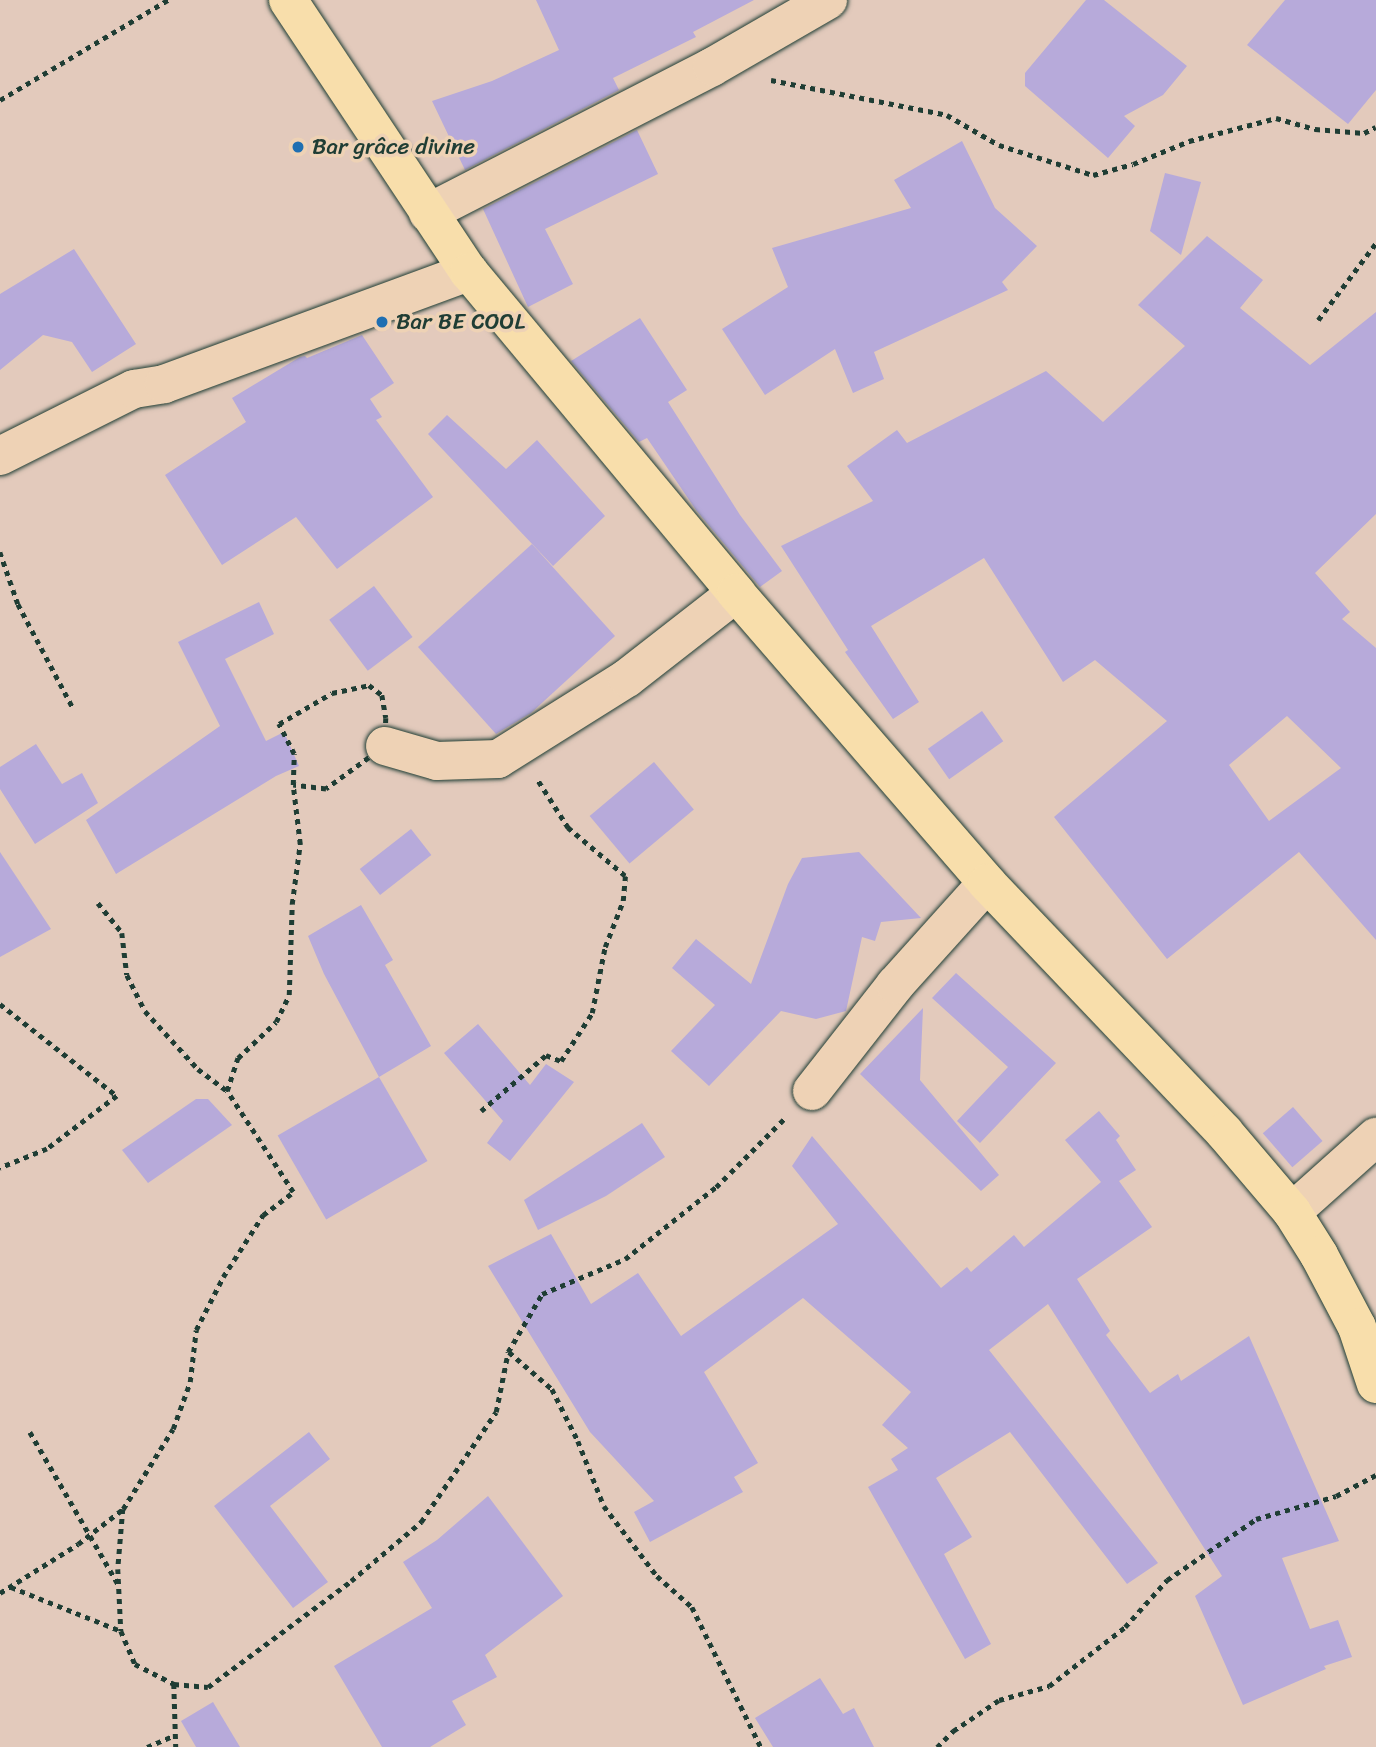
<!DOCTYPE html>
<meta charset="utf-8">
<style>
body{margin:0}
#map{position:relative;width:1376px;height:1747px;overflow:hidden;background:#e3cabc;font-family:Sriracha,sans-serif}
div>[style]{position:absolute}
.building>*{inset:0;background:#b7aada;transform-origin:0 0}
.path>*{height:4.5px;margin-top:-2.25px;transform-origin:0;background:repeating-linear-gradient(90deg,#1f3d34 0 5px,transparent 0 10px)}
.roads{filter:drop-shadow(0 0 2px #1f3d34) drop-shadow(0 0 2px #1f3d34)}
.minor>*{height:38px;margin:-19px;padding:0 19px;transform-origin:19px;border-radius:19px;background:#eed2b5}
.major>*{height:38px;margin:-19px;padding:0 19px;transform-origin:19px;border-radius:19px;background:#f8deab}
.dots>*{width:19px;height:19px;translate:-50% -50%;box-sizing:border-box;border:4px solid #eed2b5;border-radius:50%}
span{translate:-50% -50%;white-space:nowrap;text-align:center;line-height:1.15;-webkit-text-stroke:7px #eed2b5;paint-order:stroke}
.poi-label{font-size:23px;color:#1f3d34}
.left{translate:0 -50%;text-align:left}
</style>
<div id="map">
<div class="building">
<i style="clip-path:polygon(536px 0,754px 0,693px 32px,696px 37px,613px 78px,619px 90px,465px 170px,432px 101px,492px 81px,559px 50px)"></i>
<i style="clip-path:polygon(1086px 0,1104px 0,1187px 66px,1163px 95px,1124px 116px,1135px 126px,1108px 158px,1025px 86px,1025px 73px)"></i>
<i style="clip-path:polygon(1285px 0,1376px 0,1376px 90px,1348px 124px,1247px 45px)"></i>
<i style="clip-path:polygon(637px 130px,658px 174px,545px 229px,573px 284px,528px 307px,483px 209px)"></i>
<i style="clip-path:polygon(962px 141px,995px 208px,1037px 246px,1002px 282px,1008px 290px,874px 352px,884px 379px,853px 393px,835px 349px,765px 395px,722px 329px,788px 287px,772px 248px,911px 208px,894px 180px)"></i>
<i style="clip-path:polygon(1165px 173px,1201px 182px,1181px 255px,1150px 231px)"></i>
<i style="clip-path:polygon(evenodd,1207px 236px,1263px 280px,1240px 308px,1310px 365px,1376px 312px,1376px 514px,1315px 573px,1350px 612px,1342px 619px,1376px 648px,1376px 940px,1299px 852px,1167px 959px,1054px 817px,1167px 721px,1095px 660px,1063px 682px,984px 558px,871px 626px,919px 702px,893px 719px,845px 652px,848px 650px,781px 546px,873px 501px,847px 466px,897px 430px,907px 443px,1046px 371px,1103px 422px,1185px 346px,1138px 305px,1207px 236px,1287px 716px,1341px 768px,1269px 821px,1229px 765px,1287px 716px)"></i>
<i style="clip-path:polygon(74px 249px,136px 344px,92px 372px,72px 342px,43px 335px,0 370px,0 294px)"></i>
<i style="clip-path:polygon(640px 318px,687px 390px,668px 402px,740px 515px,782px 571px,760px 587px,696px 510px,647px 438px,639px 442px,571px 361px)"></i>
<i style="clip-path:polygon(362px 335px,394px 383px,370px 399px,382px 417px,376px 420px,433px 497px,337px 569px,296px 517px,222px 565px,165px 475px,246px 422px,232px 398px,300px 357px,305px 356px,307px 358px)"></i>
<i style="clip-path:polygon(447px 415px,506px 469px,537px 440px,605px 516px,553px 566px,428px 434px)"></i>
<i style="clip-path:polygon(532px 544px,615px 636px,531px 713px,496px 734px,418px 647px)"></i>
<i style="left:374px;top:586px;width:64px;height:56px;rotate:53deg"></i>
<i style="clip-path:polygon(259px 602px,274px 634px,225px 659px,266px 741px,284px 732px,299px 766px,276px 776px,116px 874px,86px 820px,220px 726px,178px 642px)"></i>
<i style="left:982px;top:711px;width:37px;height:66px;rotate:55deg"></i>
<i style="clip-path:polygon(36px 744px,62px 784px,82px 773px,98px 803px,35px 844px,0 789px,0 767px)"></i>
<i style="left:654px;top:762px;width:62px;height:84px;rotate:50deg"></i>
<i style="left:411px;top:829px;width:33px;height:65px;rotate:52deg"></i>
<i style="clip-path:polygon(0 852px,51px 929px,0 957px)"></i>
<i style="clip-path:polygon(859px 852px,921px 918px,881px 922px,875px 941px,862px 937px,846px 1011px,816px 1019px,781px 1011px,709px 1086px,671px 1051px,715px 1005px,672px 968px,696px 939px,751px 984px,788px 884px,802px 858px)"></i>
<i style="clip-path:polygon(361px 905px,393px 960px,385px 965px,431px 1046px,379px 1077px,324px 974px,308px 936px)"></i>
<i style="clip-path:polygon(956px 973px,1056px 1063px,980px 1143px,957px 1121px,1008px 1067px,932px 998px)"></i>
<i style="clip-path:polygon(923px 1008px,920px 1080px,999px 1175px,981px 1191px,860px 1074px)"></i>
<i style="clip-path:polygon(478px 1024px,530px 1085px,546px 1064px,574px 1082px,510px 1161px,487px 1143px,503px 1121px,444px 1053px)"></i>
<i style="left:379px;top:1077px;width:97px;height:117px;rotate:60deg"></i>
<i style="clip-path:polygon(196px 1099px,208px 1099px,232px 1125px,148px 1183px,122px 1150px)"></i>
<i style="left:1293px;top:1107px;width:45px;height:40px;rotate:49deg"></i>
<i style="clip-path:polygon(1099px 1111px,1120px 1136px,1116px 1140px,1136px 1170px,1119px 1181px,1152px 1227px,1077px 1279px,1110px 1331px,1106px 1335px,1150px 1393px,1178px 1374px,1181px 1381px,1249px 1336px,1339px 1541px,1282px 1558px,1310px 1629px,1338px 1620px,1352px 1657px,1324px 1666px,1326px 1669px,1243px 1705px,1195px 1596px,1222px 1576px,1048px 1304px,989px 1350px,1158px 1563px,1127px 1584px,1010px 1432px,936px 1478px,972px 1537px,944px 1554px,991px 1644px,965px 1659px,868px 1487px,898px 1470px,891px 1459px,908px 1448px,882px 1425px,911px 1392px,803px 1298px,704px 1372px,758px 1463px,734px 1477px,743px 1492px,650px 1542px,634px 1512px,654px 1501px,590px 1432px,488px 1266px,551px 1234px,591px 1304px,638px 1273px,681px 1336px,838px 1224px,792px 1166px,812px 1136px,941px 1288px,967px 1267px,971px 1272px,1014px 1235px,1024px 1247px,1101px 1182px,1065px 1140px)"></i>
<i style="clip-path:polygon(642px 1123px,665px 1157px,606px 1196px,538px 1230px,524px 1200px)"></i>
<i style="clip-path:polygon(309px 1432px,330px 1459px,270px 1506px,328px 1582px,293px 1608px,214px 1506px)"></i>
<i style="clip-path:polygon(488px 1496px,563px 1596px,485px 1655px,497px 1677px,452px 1701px,466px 1725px,430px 1747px,382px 1747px,334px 1666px,432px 1608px,403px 1562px,437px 1540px)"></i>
<i style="clip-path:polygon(820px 1678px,843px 1714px,854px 1708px,874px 1747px,773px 1747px,755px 1718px)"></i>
<i style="clip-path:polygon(213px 1702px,240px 1747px,196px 1747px,181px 1721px)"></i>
</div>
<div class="path">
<i style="left:771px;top:80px;width:179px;rotate:11.2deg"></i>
<i style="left:947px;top:115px;width:60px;rotate:30deg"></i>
<i style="left:999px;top:145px;width:99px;rotate:17.7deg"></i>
<i style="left:1093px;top:175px;width:41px;rotate:-15.4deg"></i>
<i style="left:1133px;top:164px;width:61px;rotate:-22.3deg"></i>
<i style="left:1189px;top:141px;width:90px;rotate:-14.8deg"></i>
<i style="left:1276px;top:118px;width:41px;rotate:15.8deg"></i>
<i style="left:1315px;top:129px;width:49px;rotate:4.7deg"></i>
<i style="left:1364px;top:133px;width:13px;rotate:-27deg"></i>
<i style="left:0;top:100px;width:196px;rotate:-30.8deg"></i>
<i style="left:1318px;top:320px;width:96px;rotate:-53deg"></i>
<i style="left:0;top:552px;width:55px;rotate:70.9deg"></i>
<i style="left:18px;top:604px;width:118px;rotate:62.1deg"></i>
<i style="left:369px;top:685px;width:16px;rotate:38deg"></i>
<i style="left:382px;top:695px;width:23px;rotate:80deg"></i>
<i style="left:386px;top:718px;width:28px;rotate:92deg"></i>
<i style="left:385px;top:746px;width:73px;rotate:143.9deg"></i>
<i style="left:326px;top:789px;width:33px;rotate:-173deg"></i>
<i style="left:293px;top:785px;width:31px;rotate:-88deg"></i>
<i style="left:294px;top:754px;width:34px;rotate:-117deg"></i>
<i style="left:279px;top:724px;width:61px;rotate:-30.3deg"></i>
<i style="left:332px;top:693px;width:38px;rotate:-12deg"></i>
<i style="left:98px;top:903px;width:38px;rotate:51deg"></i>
<i style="left:122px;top:933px;width:42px;rotate:83.2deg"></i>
<i style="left:127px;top:975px;width:40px;rotate:63.4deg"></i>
<i style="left:145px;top:1011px;width:79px;rotate:47.6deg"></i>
<i style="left:198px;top:1069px;width:36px;rotate:37deg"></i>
<i style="left:0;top:1004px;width:149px;rotate:38.2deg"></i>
<i style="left:117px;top:1096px;width:88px;rotate:142.9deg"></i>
<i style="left:47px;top:1149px;width:51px;rotate:158deg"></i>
<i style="left:481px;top:1111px;width:86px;rotate:-40.7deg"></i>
<i style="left:546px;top:1055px;width:16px;rotate:22deg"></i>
<i style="left:561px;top:1061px;width:57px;rotate:-57.1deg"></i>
<i style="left:592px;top:1013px;width:67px;rotate:-78.9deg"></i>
<i style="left:605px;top:947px;width:49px;rotate:-68.6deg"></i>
<i style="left:623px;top:901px;width:25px;rotate:-85deg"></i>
<i style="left:625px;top:876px;width:75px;rotate:-139.9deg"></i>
<i style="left:568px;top:828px;width:56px;rotate:-122.6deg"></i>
<i style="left:509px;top:1352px;width:57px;rotate:40.7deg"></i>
<i style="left:552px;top:1389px;width:58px;rotate:63.4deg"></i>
<i style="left:578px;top:1441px;width:70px;rotate:68.2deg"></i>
<i style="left:604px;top:1506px;width:88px;rotate:52.9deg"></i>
<i style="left:657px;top:1576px;width:47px;rotate:41.5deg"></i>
<i style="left:692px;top:1607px;width:156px;rotate:63.8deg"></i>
<i style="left:30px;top:1432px;width:176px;rotate:59.9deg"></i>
<i style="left:123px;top:1509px;width:60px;rotate:94.8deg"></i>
<i style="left:118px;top:1569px;width:62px;rotate:87.2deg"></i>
<i style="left:121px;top:1631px;width:36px;rotate:67deg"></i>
<i style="left:135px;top:1664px;width:44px;rotate:27.1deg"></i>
<i style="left:174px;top:1684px;width:34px;rotate:5deg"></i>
<i style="left:208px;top:1687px;width:178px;rotate:-36.5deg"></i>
<i style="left:351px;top:1581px;width:92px;rotate:-40.1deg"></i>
<i style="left:421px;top:1522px;width:133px;rotate:-55.7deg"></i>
<i style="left:496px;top:1412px;width:61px;rotate:-78.7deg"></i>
<i style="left:508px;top:1352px;width:67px;rotate:-59.6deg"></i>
<i style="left:542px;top:1294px;width:90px;rotate:-22.9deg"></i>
<i style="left:625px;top:1259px;width:116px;rotate:-38.4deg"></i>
<i style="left:716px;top:1187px;width:96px;rotate:-45deg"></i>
<i style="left:11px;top:1587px;width:118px;rotate:21.8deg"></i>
<i style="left:0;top:1593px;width:92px;rotate:-32.1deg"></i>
<i style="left:78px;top:1544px;width:57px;rotate:-37.9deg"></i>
<i style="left:123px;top:1509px;width:94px;rotate:-58deg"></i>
<i style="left:173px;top:1429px;width:50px;rotate:-70.1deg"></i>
<i style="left:190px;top:1382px;width:52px;rotate:-83.4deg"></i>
<i style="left:196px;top:1330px;width:59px;rotate:-63deg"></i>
<i style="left:223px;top:1277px;width:74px;rotate:-57.2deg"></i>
<i style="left:263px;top:1215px;width:38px;rotate:-37deg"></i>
<i style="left:293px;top:1192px;width:121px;rotate:-123.2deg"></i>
<i style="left:227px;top:1091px;width:35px;rotate:-72deg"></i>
<i style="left:238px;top:1058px;width:52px;rotate:-43.5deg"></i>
<i style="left:276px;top:1022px;width:30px;rotate:-64deg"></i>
<i style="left:289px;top:995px;width:91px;rotate:-88.1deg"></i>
<i style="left:292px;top:904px;width:61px;rotate:-82.4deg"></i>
<i style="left:300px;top:844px;width:59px;rotate:-96.8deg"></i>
<i style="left:174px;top:1684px;width:63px;rotate:88.2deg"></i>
<i style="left:147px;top:1747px;width:28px;rotate:-23deg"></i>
<i style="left:937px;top:1747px;width:23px;rotate:-45deg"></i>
<i style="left:953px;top:1731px;width:55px;rotate:-34deg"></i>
<i style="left:999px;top:1700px;width:52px;rotate:-15.6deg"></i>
<i style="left:1049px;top:1686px;width:96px;rotate:-37.8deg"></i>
<i style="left:1125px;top:1627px;width:63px;rotate:-48.2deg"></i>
<i style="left:1167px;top:1580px;width:108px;rotate:-34.4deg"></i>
<i style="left:1256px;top:1519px;width:83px;rotate:-16deg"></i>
<i style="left:1336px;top:1496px;width:45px;rotate:-27.7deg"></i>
</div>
<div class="roads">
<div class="minor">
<i style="left:428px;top:213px;width:319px;rotate:-27.2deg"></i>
<i style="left:712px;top:67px;width:134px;rotate:-30deg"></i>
<i style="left:0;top:456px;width:150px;rotate:-26.6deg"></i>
<i style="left:134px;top:389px;width:30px;rotate:-9deg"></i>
<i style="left:164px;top:384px;width:325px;rotate:-20.2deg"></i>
<i style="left:385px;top:746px;width:54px;rotate:16.1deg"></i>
<i style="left:437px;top:761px;width:61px;rotate:-1.9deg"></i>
<i style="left:498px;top:759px;width:152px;rotate:-32.1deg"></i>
<i style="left:627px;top:678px;width:138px;rotate:-37.9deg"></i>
<i style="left:812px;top:1091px;width:135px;rotate:-51.9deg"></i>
<i style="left:895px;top:985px;width:137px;rotate:-48deg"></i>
<i style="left:1292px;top:1212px;width:113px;rotate:-41.8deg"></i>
</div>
<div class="major">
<i style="left:288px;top:0;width:327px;rotate:56.4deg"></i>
<i style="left:469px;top:272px;width:418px;rotate:50.2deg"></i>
<i style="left:736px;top:593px;width:384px;rotate:49.1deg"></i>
<i style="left:987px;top:883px;width:344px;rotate:46.4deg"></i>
<i style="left:1224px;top:1132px;width:105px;rotate:49.6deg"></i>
<i style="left:1292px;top:1212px;width:51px;rotate:57.9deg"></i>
<i style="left:1319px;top:1255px;width:81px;rotate:62.2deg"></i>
<i style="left:1357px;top:1327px;width:60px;rotate:71.6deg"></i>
</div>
</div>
<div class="dots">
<i style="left:298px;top:147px;background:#1f6fb2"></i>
<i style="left:382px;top:322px;background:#1f6fb2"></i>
</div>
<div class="poi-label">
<span class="left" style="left:312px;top:147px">Bar grâce divine</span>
<span class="left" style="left:396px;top:322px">Bar BE COOL</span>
</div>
</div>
